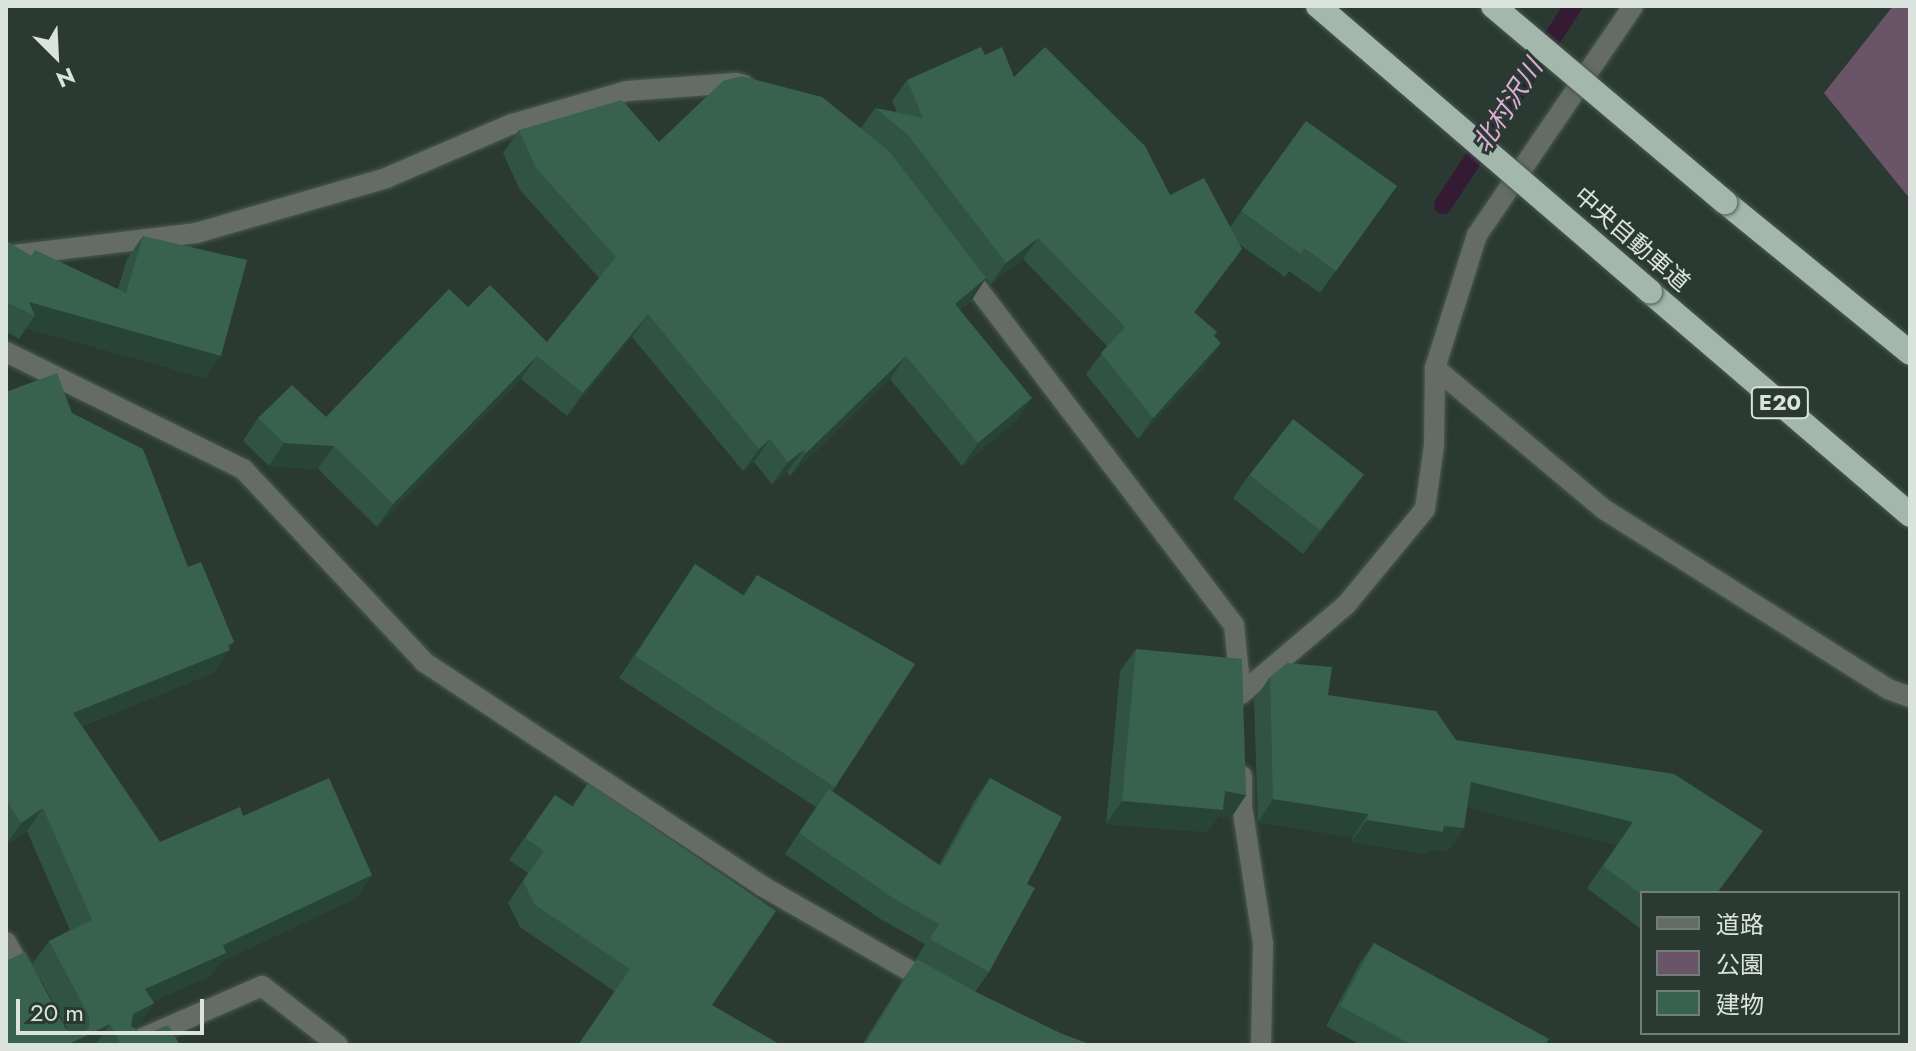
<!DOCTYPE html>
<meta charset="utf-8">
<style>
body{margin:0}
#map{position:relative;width:1916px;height:1051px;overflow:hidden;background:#2a3a32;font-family:Jost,"Noto Sans JP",sans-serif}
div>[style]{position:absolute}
.green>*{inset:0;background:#695567}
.stream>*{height:18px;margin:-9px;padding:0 9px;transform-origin:9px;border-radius:9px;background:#341a32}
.roads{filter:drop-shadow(0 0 2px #4a5851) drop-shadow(0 0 2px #4a5851)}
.street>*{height:20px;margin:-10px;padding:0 10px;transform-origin:10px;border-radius:10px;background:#656c68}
.highway>*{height:24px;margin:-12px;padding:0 12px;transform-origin:12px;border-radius:12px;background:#a4b7ad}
.bridges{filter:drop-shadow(0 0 2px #4a5851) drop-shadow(0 0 2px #4a5851)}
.highway-bridge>*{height:24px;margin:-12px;padding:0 12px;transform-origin:12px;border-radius:12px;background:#a4b7ad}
.wall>*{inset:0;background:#305343}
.shaded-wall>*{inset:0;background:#274437}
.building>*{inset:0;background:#38614e;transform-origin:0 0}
span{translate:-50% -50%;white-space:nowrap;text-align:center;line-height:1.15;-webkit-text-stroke:6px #2a3a32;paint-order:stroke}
.shield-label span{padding:2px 6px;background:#2a3a32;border:2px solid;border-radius:6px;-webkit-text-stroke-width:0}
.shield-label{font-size:22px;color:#dae3de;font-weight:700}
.street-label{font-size:24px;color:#dae3de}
.water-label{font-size:26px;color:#e0acda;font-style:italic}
.frame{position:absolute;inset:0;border:8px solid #dae3de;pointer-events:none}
.legend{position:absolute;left:1640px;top:891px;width:260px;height:144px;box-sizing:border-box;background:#2a3a32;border:2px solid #707e77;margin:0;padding:10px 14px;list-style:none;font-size:24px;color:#dae3de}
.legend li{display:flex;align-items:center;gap:16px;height:40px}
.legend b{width:40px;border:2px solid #707e77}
.north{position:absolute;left:16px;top:16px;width:80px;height:80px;-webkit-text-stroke:6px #2a3a32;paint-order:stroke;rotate:156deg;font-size:22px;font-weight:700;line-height:32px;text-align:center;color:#dae3de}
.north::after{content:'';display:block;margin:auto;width:28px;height:36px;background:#dae3de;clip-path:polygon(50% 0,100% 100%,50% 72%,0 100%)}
.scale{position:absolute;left:16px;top:999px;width:188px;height:36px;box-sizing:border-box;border:4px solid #dae3de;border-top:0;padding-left:10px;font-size:24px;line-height:28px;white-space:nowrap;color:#dae3de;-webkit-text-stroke:6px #2a3a32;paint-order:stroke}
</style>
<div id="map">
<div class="green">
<i style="clip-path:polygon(1893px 6px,1910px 6px,1910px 199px,1824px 93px)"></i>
</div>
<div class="stream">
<i style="left:1443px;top:205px;width:238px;rotate:-56.8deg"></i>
</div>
<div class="roads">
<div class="street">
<i style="left:6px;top:256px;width:191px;rotate:-6.9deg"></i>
<i style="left:196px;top:233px;width:198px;rotate:-16.1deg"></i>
<i style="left:386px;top:178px;width:137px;rotate:-23.2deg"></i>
<i style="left:512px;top:124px;width:120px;rotate:-16deg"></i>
<i style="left:627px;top:91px;width:109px;rotate:-4.2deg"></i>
<i style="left:736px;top:83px;width:8px;rotate:14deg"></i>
<i style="left:962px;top:268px;width:449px;rotate:52.7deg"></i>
<i style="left:1234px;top:625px;width:59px;rotate:84.2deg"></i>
<i style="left:6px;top:352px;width:264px;rotate:26.3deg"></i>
<i style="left:243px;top:469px;width:265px;rotate:46.8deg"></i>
<i style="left:424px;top:662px;width:405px;rotate:33.5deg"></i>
<i style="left:762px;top:886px;width:195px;rotate:29.9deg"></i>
<i style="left:1435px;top:368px;width:222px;rotate:39.9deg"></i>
<i style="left:1605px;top:510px;width:335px;rotate:32.3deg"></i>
<i style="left:1888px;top:689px;width:23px;rotate:20deg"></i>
<i style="left:1241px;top:694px;width:138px;rotate:-40.3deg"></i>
<i style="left:1346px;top:605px;width:124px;rotate:-50.5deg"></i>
<i style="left:1425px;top:509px;width:64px;rotate:-81.9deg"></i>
<i style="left:1434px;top:446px;width:78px;rotate:-89.3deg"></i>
<i style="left:1435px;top:368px;width:139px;rotate:-72.5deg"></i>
<i style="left:1477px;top:235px;width:277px;rotate:-55.7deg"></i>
<i style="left:1242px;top:776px;width:30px;rotate:90deg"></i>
<i style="left:1242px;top:806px;width:139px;rotate:81.3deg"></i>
<i style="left:1263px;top:943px;width:102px;rotate:91.1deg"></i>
<i style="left:6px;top:942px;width:45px;rotate:60.6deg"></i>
<i style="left:127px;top:1045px;width:147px;rotate:-23.6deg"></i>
<i style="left:262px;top:986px;width:96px;rotate:37.8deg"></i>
</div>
<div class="highway">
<i style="left:1725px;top:202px;width:239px;rotate:39.2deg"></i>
<i style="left:1650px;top:292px;width:343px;rotate:40.6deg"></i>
</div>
</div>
<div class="bridges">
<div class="highway-bridge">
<i style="left:1318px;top:6px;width:438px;rotate:40.7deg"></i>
<i style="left:1493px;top:6px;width:304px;rotate:40.2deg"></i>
</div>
</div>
<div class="wall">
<i style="clip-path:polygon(985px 55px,1170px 195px,1230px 227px,1306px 121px,1397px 186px,1320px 293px,1289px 271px,1285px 277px,1239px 244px,1242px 249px,1194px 313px,1214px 336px,1206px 365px,1138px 439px,1086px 374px,1107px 346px,1023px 259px,991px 284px,986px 278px,971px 301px,960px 310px,1017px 420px,962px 466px,890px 379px,790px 476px,787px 472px,772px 484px,754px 462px,743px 471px,632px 337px,567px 416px,521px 379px,377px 527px,318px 469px,269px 466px,243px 441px,258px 418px,326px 417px,547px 342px,599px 278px,520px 190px,503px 153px,519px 130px,659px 142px,861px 128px,875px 108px,897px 112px,892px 101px,907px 80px)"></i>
<i style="clip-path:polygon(143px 236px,206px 378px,26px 328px,19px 339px,6px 332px,6px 241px,31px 256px,118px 289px,127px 259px)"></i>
<i style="clip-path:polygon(6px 392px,72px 413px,188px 567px,234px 642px,213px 673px,82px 726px,160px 842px,243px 816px,372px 875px,356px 898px,220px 962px,210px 976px,153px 1001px,154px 1003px,138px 1026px,134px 1028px,143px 1035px,180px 1045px,6px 1045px,67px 1029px,32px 964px,49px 941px,70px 930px,27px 831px,6px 845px)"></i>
<i style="clip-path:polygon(1249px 475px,1348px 498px,1303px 554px,1233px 498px)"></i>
<i style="clip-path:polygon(695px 564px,743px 595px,757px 575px,915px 664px,832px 792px,939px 865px,976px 798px,990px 778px,1027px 884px,989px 972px,975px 992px,1062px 1034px,1092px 1045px,862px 1045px,902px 981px,917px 960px,916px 959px,925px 944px,882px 920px,785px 854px,816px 807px,619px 678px)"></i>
<i style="clip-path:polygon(1136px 649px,1246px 795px,1231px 818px,1219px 816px,1207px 832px,1106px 824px,1120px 671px)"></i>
<i style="clip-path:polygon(1270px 677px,1328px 695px,1456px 740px,1747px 853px,1642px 893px,1642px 930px,1587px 888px,1617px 845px,1467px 807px,1464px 828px,1448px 851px,1431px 849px,1427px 854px,1351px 842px,1353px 837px,1258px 822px,1254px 700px)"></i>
<i style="clip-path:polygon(588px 783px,712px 1005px,614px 991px,520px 927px,508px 903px,528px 873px,509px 860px,555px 795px,572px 806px)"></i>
<i style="clip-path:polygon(1374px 943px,1545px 1045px,1361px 1045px,1326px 1026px,1360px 963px)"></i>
</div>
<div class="shaded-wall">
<i style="clip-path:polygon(1038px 238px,1023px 259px,991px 284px,1006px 263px)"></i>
<i style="clip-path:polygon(986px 278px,971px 301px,939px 326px,955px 304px)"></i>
<i style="clip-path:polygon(29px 302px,221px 356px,206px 378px,26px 328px,35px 316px)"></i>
<i style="clip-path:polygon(648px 314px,632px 337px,567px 416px,583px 393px)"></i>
<i style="clip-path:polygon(1221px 343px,1206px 365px,1138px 439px,1153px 418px)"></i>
<i style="clip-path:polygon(537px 356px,521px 379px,377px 527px,393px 504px)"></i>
<i style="clip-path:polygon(906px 356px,890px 379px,790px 476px,806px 453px)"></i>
<i style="clip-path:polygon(1032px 398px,1017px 420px,962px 466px,978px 443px)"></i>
<i style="clip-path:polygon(770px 439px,754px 462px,743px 471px,759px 449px)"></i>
<i style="clip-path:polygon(284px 443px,334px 446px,318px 469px,269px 466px)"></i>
<i style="clip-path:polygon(803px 450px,787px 472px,772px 484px,788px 462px)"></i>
<i style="clip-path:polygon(1364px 475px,1348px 498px,1303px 554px,1319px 532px)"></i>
<i style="clip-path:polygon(234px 642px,213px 673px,56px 736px,73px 713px)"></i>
<i style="clip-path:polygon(1471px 782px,1633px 822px,1617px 845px,1455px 804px)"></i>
<i style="clip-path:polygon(1225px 791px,1246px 795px,1231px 818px,1219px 816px,1207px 832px,1106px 824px,1122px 801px)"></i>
<i style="clip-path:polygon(1273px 799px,1368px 814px,1353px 837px,1258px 822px)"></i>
<i style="clip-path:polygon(43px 808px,27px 831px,6px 845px,21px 823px)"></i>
<i style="clip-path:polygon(1367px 820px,1444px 826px,1464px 828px,1448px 851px,1431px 849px,1427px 854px,1351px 842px)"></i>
<i style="clip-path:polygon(372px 875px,356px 898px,220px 962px,210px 976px,129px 1012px,145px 989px,223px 945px)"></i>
<i style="clip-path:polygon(154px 1003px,138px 1026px,117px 1037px,133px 1014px)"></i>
<i style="clip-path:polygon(110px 1024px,95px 1045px,67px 1045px)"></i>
</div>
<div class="building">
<i style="clip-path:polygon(981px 47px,985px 55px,1002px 47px,1014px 77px,1045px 47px,1145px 146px,1170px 195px,1204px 178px,1242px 249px,1194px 312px,1217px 332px,1214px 336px,1221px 343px,1153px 418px,1101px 353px,1125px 327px,1038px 238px,1006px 263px,908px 135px,875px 108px,923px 118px,907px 80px)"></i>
<i style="clip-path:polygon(741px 76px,822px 97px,889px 151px,986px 278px,955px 304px,1032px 398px,978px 443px,906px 356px,806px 453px,803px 450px,788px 462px,770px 439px,759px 449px,648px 314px,583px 393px,537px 356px,393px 504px,334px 446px,284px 443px,258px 418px,292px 385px,326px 417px,449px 289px,468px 307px,490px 285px,547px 342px,616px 257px,536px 168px,519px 130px,622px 100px,659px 142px,723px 81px)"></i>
<i style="clip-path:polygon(1306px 121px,1397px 186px,1336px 271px,1304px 248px,1301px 254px,1241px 211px)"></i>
<i style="clip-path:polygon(143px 236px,247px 260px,221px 356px,29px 302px,35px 316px,6px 302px,6px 241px,31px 256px,35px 250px,126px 293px)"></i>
<i style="clip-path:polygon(57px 373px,72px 413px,143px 449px,188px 567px,201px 562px,234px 642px,228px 645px,230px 650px,73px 713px,160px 842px,240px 807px,243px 816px,329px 778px,372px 875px,223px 945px,226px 953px,145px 989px,154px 1003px,133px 1014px,131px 1026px,143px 1035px,168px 1025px,180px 1045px,121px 1045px,110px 1024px,67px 1045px,6px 1045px,6px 961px,25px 952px,66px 1029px,78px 1035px,89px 1028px,89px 1016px,49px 941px,92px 920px,43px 808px,21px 823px,6px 800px,6px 769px,8px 767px,6px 760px,6px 392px)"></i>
<i style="left:1293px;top:419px;width:90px;height:71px;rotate:38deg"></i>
<i style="clip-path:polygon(695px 564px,744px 596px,757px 575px,915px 664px,835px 787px,635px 656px)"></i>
<i style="clip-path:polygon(1136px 649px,1242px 659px,1246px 795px,1225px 791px,1223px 810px,1122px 801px)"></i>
<i style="clip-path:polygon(1287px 663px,1332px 667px,1328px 695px,1436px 711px,1456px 740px,1674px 774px,1763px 831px,1717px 893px,1642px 893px,1642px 895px,1603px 866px,1633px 822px,1471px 782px,1464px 828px,1444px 826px,1443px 832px,1367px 820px,1368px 814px,1273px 799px,1270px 677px)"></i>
<i style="clip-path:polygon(990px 778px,1062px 817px,1027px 884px,1035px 888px,989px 972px,930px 939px,939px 924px,896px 900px,799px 833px,829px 789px,941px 866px)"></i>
<i style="clip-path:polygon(588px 783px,776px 911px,712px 1005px,781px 1045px,578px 1045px,630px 969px,535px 905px,523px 881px,544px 851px,525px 838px,555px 795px,573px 807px)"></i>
<i style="clip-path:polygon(1374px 943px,1549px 1039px,1545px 1045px,1412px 1045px,1340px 1006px)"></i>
<i style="clip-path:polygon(917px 959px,976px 992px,1062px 1034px,1092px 1045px,864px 1045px)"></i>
</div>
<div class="shield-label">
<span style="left:1780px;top:403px">E20</span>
</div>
<div class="street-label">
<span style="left:1632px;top:239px;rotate:41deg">中央自動車道</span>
</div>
<div class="water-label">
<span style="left:1508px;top:106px;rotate:-57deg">北村沢川</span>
</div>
<div class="frame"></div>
<ul class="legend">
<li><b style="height:10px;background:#656c68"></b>道路</li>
<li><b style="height:22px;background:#695567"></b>公園</li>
<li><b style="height:22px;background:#38614e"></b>建物</li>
</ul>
<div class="north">N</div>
<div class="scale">20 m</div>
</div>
